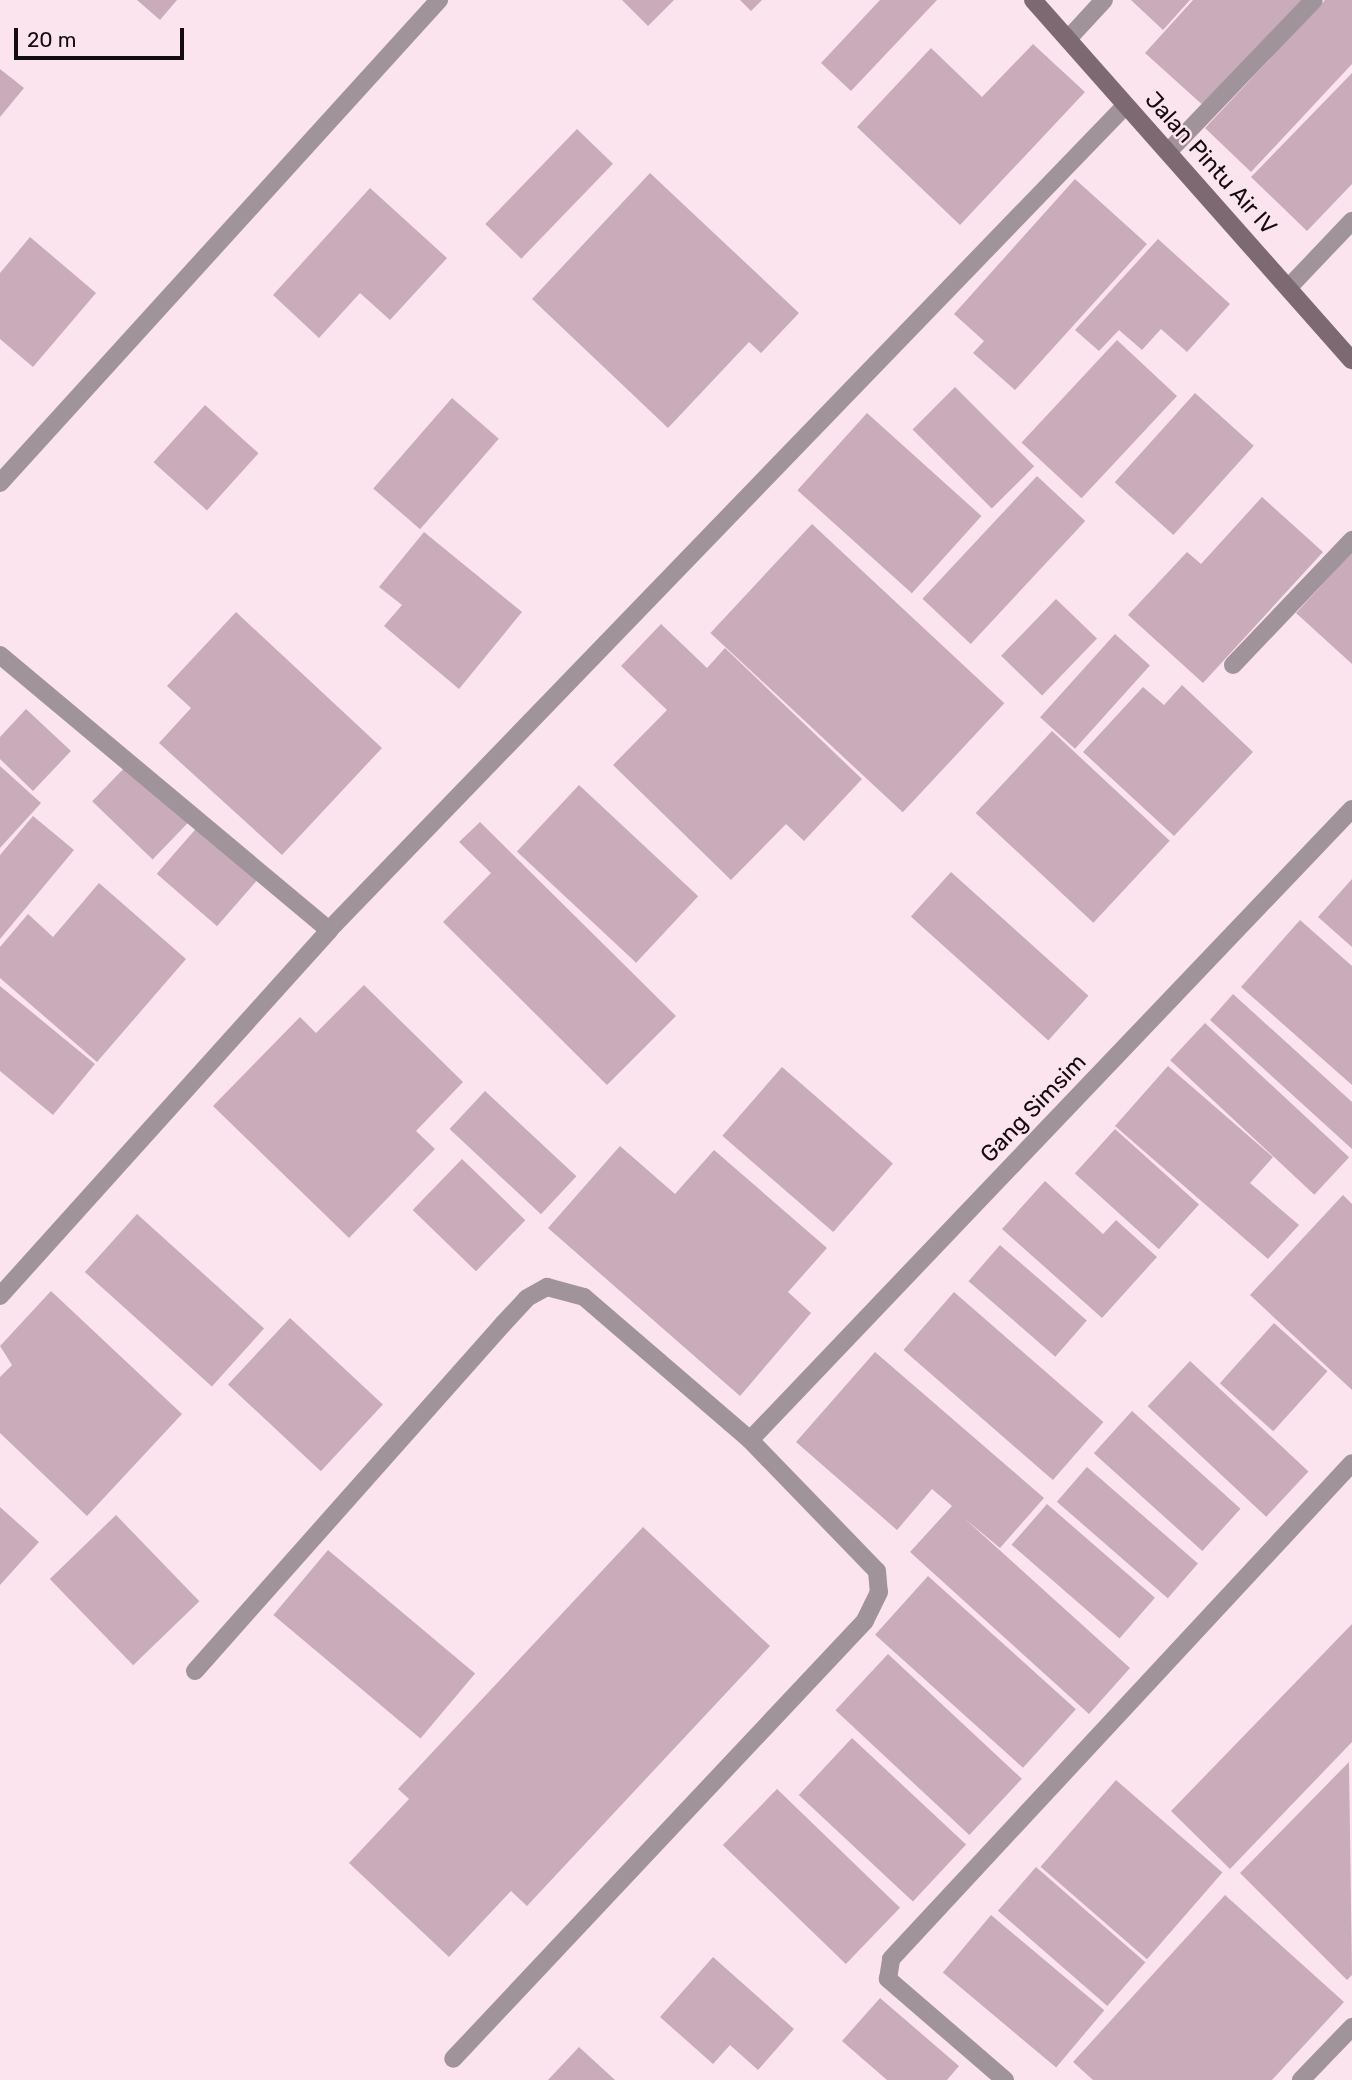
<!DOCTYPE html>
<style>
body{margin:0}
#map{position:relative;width:1352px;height:2080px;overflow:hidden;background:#fce4ef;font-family:Rubik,sans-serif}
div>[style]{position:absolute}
.building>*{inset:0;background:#c9abb9;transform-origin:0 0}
.service>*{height:18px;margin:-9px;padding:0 9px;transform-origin:9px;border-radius:9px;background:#a09399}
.minor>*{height:18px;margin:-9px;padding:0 9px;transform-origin:9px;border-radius:9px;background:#a09399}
.secondary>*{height:18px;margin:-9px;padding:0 9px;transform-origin:9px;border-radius:9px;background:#7c6972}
span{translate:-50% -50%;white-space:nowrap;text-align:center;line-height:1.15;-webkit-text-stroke:5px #fce4ef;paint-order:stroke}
.street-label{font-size:23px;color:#140a0f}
.scale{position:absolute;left:14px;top:28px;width:170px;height:32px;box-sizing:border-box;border:4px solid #140a0f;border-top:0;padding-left:9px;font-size:21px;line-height:24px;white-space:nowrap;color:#140a0f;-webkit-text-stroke:5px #fce4ef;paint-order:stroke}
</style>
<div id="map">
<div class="building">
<i style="clip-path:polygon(137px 0,177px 0,160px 20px)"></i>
<i style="clip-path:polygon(622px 0,674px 0,648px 26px)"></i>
<i style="clip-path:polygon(740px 0,762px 0,751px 11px)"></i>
<i style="clip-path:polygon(880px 0,937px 0,851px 91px,821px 63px)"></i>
<i style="clip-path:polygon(1131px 0,1190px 0,1163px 30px)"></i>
<i style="clip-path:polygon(1193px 0,1305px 0,1206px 108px,1145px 53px)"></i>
<i style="clip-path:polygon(1325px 0,1352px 0,1352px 64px,1251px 172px,1205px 128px)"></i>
<i style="clip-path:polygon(1033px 44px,1085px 92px,960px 225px,857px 127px,931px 48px,982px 97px)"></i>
<i style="clip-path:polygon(0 69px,24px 88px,0 117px)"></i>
<i style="clip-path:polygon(1352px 73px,1352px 184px,1307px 231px,1251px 177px)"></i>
<i style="left:577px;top:129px;width:50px;height:132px;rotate:44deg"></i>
<i style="clip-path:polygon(650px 173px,799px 313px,761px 353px,749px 342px,668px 428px,532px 299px)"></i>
<i style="clip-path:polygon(1075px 179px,1147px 244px,1015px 390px,973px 353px,984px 341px,954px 314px)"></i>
<i style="clip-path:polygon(370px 188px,447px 258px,390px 320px,360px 293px,319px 338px,273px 295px)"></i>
<i style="clip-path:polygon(30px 237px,96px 293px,33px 367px,0 339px,0 273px)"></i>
<i style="clip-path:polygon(1158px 239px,1230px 304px,1187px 352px,1161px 329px,1142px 350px,1119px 330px,1099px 351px,1075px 330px)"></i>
<i style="left:1117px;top:340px;width:82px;height:140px;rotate:43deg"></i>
<i style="left:955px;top:387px;width:112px;height:60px;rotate:45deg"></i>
<i style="left:1195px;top:393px;width:79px;height:120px;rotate:42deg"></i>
<i style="left:452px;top:398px;width:62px;height:120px;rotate:41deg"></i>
<i style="left:205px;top:405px;width:72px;height:77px;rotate:42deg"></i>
<i style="left:867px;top:413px;width:154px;height:104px;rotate:42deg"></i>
<i style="left:1037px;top:476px;width:66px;height:168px;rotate:43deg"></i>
<i style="clip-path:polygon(1262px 497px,1323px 552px,1203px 683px,1128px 615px,1187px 552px,1201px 564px)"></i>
<i style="left:812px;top:524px;width:263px;height:149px;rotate:43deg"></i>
<i style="clip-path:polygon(424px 532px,522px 612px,459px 689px,384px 626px,402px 605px,379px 587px)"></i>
<i style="clip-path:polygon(1352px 552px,1352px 664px,1296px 613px)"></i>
<i style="left:1056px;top:599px;width:57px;height:79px;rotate:44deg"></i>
<i style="clip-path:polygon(236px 612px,382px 748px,282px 855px,159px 743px,191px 708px,167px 686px)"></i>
<i style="clip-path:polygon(661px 624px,707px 668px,725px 648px,862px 779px,804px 841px,786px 824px,731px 880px,613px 765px,667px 710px,621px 666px)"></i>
<i style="left:1115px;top:634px;width:47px;height:112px;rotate:42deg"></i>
<i style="clip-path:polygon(1182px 685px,1253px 752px,1174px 836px,1083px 752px,1143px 687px,1164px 705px)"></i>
<i style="clip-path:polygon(26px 709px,71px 751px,33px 791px,0 759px,0 737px)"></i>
<i style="left:1052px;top:731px;width:161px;height:112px;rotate:43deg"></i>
<i style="left:129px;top:763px;width:84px;height:53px;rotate:44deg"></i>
<i style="clip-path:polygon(0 766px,41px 803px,0 848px)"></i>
<i style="left:579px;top:785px;width:163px;height:91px;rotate:43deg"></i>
<i style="clip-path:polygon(33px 816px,74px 850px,0 939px,0 855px)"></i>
<i style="clip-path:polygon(480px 822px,676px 1016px,607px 1085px,443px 922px,491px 873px,459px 842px)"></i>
<i style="left:200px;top:824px;width:80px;height:66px;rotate:41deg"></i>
<i style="left:951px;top:872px;width:185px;height:60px;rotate:42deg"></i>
<i style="clip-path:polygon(1352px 879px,1352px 947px,1318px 917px)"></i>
<i style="clip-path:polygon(99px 883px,186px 959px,97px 1062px,0 978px,0 947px,28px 914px,53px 937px)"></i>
<i style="clip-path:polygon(1300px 920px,1352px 966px,1352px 1085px,1241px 987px)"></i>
<i style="clip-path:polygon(364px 985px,463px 1082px,416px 1131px,435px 1149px,349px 1238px,213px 1106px,300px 1017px,316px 1033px)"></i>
<i style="clip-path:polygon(0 986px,95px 1064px,53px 1115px,0 1071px)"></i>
<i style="clip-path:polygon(1233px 994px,1352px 1102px,1352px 1149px,1210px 1020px)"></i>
<i style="left:1205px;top:1023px;width:197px;height:51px;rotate:43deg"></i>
<i style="clip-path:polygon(1168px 1066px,1273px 1157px,1250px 1183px,1299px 1225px,1268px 1259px,1115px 1126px)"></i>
<i style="left:782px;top:1067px;width:147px;height:91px;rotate:41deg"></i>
<i style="left:485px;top:1091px;width:125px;height:52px;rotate:43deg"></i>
<i style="left:1115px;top:1129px;width:113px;height:60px;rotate:42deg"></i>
<i style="clip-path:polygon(620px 1146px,675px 1194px,714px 1150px,827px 1248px,788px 1292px,811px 1313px,740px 1396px,548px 1228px)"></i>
<i style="left:462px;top:1159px;width:88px;height:71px;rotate:44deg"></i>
<i style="clip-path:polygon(1045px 1181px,1103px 1234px,1116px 1220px,1157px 1257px,1102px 1318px,1002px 1229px)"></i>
<i style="clip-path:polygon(1343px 1195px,1352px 1204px,1352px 1390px,1250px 1295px)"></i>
<i style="left:137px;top:1214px;width:171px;height:78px;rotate:42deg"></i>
<i style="left:1000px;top:1245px;width:115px;height:48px;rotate:41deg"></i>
<i style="clip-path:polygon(51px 1291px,182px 1414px,87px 1516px,0 1433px,0 1377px,12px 1365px,0 1346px)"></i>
<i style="left:954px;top:1292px;width:198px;height:77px;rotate:41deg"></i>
<i style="left:290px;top:1318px;width:127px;height:91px;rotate:43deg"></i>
<i style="left:1274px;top:1323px;width:72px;height:81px;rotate:42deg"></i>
<i style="clip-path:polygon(875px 1352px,1044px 1498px,1000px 1548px,964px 1518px,1130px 1668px,1089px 1714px,910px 1552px,952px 1506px,932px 1489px,897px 1530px,796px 1442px)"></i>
<i style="left:1190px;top:1361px;width:162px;height:62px;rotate:43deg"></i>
<i style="left:1132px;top:1411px;width:146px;height:57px;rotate:42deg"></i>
<i style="left:1087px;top:1467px;width:147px;height:46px;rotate:41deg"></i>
<i style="left:1047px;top:1504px;width:143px;height:54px;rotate:41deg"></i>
<i style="clip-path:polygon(0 1507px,39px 1542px,0 1585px)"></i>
<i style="left:116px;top:1515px;width:120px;height:92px;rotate:46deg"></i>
<i style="clip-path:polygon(643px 1527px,770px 1646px,527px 1906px,511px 1891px,449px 1957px,349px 1863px,409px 1799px,398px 1789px)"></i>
<i style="left:328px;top:1550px;width:192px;height:85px;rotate:40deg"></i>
<i style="left:928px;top:1576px;width:199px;height:79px;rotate:42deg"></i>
<i style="clip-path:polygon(1352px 1624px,1352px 1742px,1230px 1869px,1171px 1811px)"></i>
<i style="left:888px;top:1654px;width:183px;height:77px;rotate:43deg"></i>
<i style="left:852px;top:1738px;width:156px;height:78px;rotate:43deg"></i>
<i style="clip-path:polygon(1349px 1762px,1352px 1975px,1347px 1980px,1240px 1873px)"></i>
<i style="left:1116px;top:1780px;width:141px;height:115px;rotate:41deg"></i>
<i style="left:777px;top:1789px;width:171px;height:78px;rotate:44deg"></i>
<i style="left:1036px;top:1867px;width:145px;height:58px;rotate:41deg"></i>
<i style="clip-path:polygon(1225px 1895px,1344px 2002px,1272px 2080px,1093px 2080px,1073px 2062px)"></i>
<i style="left:991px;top:1915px;width:148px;height:75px;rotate:40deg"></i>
<i style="clip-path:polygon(713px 1957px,794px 2029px,758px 2070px,730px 2045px,713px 2064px,660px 2017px)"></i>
<i style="clip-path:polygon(880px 1998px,959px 2066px,947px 2080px,887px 2080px,842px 2041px)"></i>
<i style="clip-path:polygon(579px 2047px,615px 2080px,548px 2080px)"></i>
</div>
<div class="service">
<i style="left:1233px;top:665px;width:173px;rotate:-46.4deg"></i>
</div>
<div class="minor">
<i style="left:1068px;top:39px;width:53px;rotate:-47.3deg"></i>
<i style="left:1169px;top:151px;width:209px;rotate:-46.2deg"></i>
<i style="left:1290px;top:286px;width:90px;rotate:-46.4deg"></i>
<i style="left:0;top:483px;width:653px;rotate:-47.73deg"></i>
<i style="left:0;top:655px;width:429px;rotate:39.9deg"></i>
<i style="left:0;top:1296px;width:492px;rotate:-48deg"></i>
<i style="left:329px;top:930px;width:1146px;rotate:-45.99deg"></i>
<i style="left:750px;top:1440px;width:872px;rotate:-46.35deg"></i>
<i style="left:195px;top:1671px;width:464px;rotate:-48.4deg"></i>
<i style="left:503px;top:1324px;width:35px;rotate:-47deg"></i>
<i style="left:527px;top:1298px;width:23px;rotate:-29deg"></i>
<i style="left:547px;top:1287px;width:38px;rotate:15deg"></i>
<i style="left:584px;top:1297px;width:219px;rotate:40.7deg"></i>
<i style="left:750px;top:1440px;width:182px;rotate:45.9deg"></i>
<i style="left:877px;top:1571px;width:21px;rotate:85deg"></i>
<i style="left:879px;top:1592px;width:32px;rotate:116deg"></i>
<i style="left:865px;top:1621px;width:601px;rotate:133.25deg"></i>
<i style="left:1005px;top:2080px;width:155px;rotate:-139.2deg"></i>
<i style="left:888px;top:1979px;width:20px;rotate:-81deg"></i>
<i style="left:891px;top:1959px;width:677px;rotate:-47.09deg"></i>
<i style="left:1301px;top:2080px;width:74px;rotate:-46.1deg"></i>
</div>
<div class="secondary">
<i style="left:1033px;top:0;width:481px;rotate:48.5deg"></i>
</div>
<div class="street-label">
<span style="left:1211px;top:163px;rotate:48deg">Jalan Pintu Air IV</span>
<span style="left:1033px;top:1108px;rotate:-46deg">Gang Simsim</span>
</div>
<div class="scale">20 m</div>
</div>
